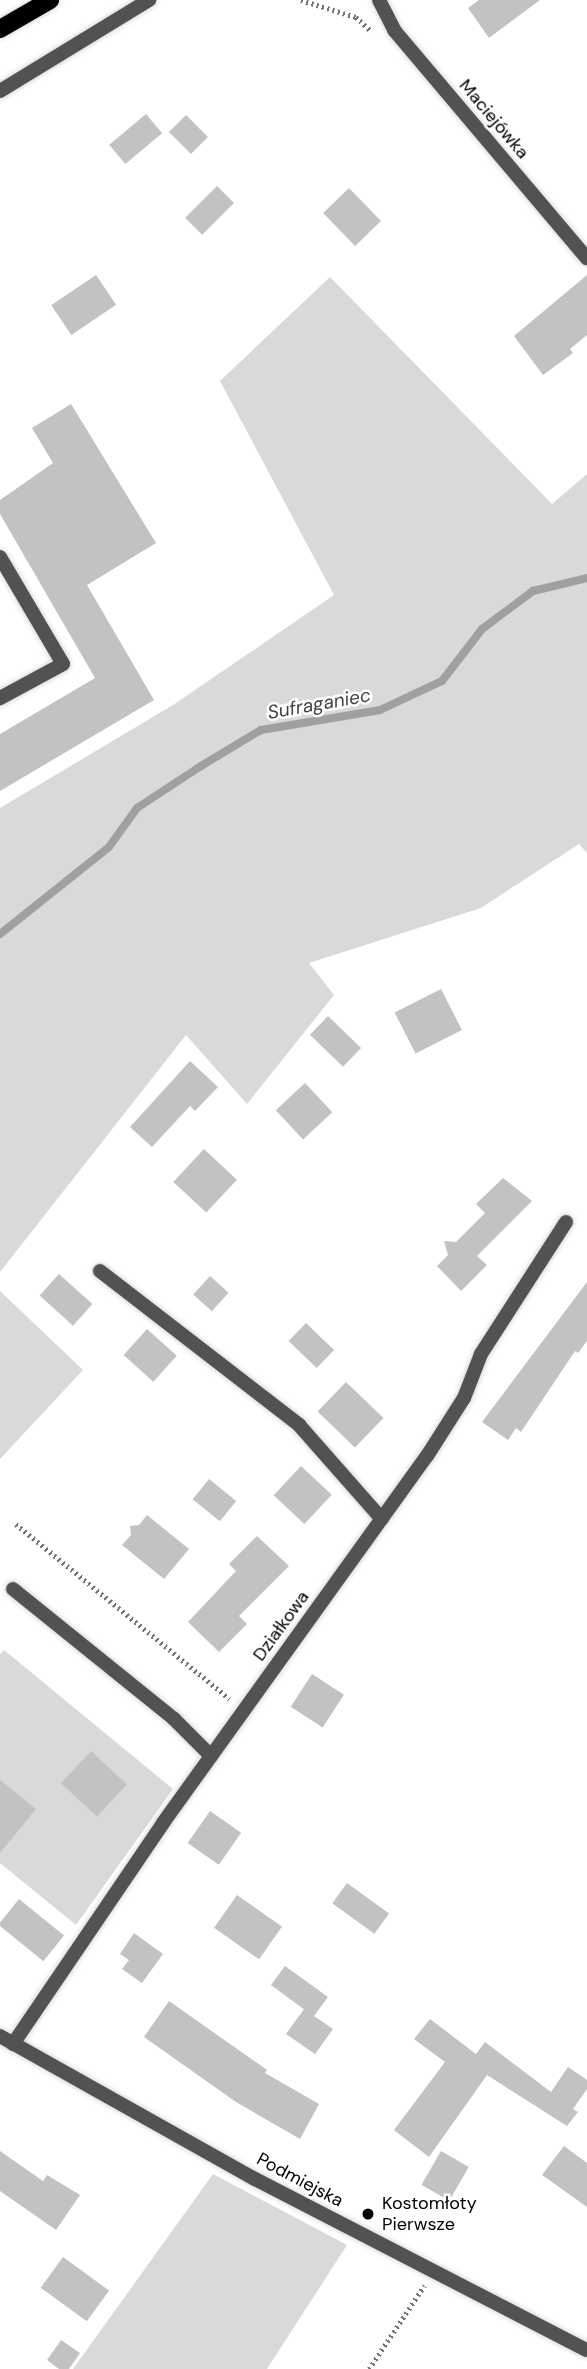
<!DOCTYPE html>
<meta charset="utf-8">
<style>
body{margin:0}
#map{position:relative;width:587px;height:2369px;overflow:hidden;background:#fff;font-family:"DM Sans",sans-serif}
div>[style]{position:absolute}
.green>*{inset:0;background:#d9d9d9}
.stream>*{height:8px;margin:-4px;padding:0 4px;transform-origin:4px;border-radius:4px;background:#a0a0a0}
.building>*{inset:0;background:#c2c2c2;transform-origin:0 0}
.path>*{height:4.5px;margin-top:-2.25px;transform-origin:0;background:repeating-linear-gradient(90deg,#747474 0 2px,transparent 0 5.5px)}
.roads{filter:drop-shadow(0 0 2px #dbdbdb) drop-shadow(0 0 2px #dbdbdb)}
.lane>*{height:14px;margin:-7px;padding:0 7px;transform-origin:7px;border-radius:7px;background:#525252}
.street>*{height:14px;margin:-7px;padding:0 7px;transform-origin:7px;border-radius:7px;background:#525252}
.primary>*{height:18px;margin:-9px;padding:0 9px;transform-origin:9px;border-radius:9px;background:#000}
.dots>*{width:19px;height:19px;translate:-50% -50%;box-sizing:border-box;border:4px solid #fff;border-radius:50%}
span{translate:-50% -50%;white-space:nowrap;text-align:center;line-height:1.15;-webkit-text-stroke:5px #fff;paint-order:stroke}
.street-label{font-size:18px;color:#000}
.poi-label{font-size:18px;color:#000}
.left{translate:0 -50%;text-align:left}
.water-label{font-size:19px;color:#414141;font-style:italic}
</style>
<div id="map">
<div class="green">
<i style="clip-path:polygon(330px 277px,552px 504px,587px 474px,587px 853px,579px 844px,481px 908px,309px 963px,334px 995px,247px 1104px,186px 1035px,0 1272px,0 808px,173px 705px,334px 595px,220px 381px)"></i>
<i style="clip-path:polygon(0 1291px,83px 1370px,0 1459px)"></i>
<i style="clip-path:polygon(4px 1650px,173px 1789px,76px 1925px,0 1863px,0 1654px)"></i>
<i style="clip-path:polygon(213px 2174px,347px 2245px,267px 2369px,73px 2369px)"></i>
</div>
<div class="stream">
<i style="left:0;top:934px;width:139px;rotate:-38.6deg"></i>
<i style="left:109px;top:847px;width:48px;rotate:-54.3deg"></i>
<i style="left:137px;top:808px;width:77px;rotate:-33.3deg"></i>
<i style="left:201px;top:766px;width:70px;rotate:-31deg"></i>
<i style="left:261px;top:730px;width:121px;rotate:-9.5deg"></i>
<i style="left:380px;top:710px;width:68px;rotate:-25.1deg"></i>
<i style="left:442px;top:681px;width:66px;rotate:-52.4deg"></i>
<i style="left:482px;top:629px;width:64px;rotate:-36.7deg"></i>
<i style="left:533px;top:591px;width:56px;rotate:-13.5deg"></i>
</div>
<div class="building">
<i style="clip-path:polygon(479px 0,540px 0,489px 38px,468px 8px)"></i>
<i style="left:146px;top:114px;width:25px;height:48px;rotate:50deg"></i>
<i style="left:186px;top:115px;width:31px;height:24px;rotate:45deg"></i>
<i style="left:217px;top:186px;width:24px;height:45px;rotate:45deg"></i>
<i style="left:349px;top:188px;width:46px;height:36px;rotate:46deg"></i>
<i style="left:96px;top:275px;width:36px;height:54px;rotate:56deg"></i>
<i style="clip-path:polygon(587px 275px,587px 335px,570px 349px,573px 353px,543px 375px,514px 336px)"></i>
<i style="clip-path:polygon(71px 404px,156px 543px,87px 585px,154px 700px,0 791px,0 734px,95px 678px,0 514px,0 500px,53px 463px,32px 428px)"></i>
<i style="left:441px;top:989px;width:46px;height:52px;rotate:63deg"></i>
<i style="left:328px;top:1016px;width:46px;height:26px;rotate:44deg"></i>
<i style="clip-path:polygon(190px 1061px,218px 1087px,195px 1111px,190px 1106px,152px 1147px,130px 1127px)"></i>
<i style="left:305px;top:1083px;width:40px;height:40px;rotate:47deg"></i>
<i style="left:204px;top:1149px;width:45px;height:45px;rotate:43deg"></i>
<i style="clip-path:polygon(503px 1178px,532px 1201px,477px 1256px,487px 1265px,461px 1291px,437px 1266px,448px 1255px,444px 1241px,456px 1242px,485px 1213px,476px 1204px)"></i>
<i style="left:59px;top:1274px;width:45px;height:29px;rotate:42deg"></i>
<i style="left:210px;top:1276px;width:25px;height:25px;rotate:42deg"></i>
<i style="clip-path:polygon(587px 1282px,587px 1341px,578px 1353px,575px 1351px,521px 1432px,516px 1428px,508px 1440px,482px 1422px)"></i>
<i style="left:306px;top:1323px;width:39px;height:25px;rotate:44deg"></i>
<i style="left:147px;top:1329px;width:40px;height:35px;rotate:42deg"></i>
<i style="left:346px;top:1382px;width:52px;height:41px;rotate:44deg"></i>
<i style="left:301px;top:1466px;width:42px;height:40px;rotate:43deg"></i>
<i style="left:209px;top:1479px;width:35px;height:26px;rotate:39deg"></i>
<i style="clip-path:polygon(147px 1515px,189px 1549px,164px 1579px,122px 1545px,131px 1535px,130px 1526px,139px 1525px)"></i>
<i style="clip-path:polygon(257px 1536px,289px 1566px,239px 1616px,247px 1624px,219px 1652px,188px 1622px,236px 1571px,229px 1564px)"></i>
<i style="left:312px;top:1674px;width:38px;height:39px;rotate:33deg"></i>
<i style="left:91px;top:1751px;width:49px;height:44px;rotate:43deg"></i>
<i style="clip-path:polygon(0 1780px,36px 1809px,0 1853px)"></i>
<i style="left:210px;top:1811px;width:38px;height:39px;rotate:35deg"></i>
<i style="left:347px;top:1883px;width:52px;height:25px;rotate:36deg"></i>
<i style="left:237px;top:1895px;width:55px;height:40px;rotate:35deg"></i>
<i style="left:19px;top:1899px;width:58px;height:33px;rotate:39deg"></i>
<i style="clip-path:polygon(134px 1933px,163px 1954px,142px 1983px,122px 1969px,129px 1960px,120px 1954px)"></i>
<i style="clip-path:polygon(285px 1966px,328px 1997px,314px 2016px,333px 2029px,315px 2054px,286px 2034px,304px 2009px,309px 2013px,271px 1985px)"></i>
<i style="clip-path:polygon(169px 2001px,267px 2070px,265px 2073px,319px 2104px,300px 2139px,236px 2102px,144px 2037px)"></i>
<i style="clip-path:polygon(430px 2019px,476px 2054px,485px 2042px,551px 2092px,568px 2067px,587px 2080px,587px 2089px,573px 2109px,578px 2112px,567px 2126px,487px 2075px,429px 2157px,394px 2130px,445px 2062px,414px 2039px)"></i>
<i style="clip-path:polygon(564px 2146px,587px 2163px,587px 2207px,542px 2175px)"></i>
<i style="clip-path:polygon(0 2151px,43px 2181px,47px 2175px,80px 2195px,56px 2230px,0 2191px)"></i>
<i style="left:441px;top:2151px;width:32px;height:39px;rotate:30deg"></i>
<i style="left:63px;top:2257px;width:57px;height:38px;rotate:36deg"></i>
<i style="clip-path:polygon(61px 2340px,80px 2353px,69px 2369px,59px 2369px,47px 2360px)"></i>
</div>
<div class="path">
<i style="left:301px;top:0;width:58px;rotate:17.2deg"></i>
<i style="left:356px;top:17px;width:22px;rotate:43deg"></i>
<i style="left:16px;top:1524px;width:276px;rotate:39.3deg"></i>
<i style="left:369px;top:2369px;width:100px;rotate:-56.5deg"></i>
</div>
<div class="roads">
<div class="lane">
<i style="left:0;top:91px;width:175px;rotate:-31.4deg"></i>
<i style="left:0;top:557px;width:124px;rotate:59.5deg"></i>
<i style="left:63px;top:664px;width:72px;rotate:151.6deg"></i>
<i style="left:100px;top:1271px;width:252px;rotate:37.7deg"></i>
<i style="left:299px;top:1425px;width:125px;rotate:48.6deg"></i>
<i style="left:13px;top:1589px;width:207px;rotate:38.9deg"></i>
<i style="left:174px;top:1719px;width:52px;rotate:45deg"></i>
</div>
<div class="street">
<i style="left:379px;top:0;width:34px;rotate:63deg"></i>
<i style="left:394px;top:30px;width:299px;rotate:49.8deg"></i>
<i style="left:0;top:2036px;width:292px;rotate:29.3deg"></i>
<i style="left:255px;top:2179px;width:373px;rotate:27.3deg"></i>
<i style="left:13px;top:2044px;width:267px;rotate:-55.8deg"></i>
<i style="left:163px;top:1823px;width:452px;rotate:-54.3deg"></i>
<i style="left:427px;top:1456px;width:69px;rotate:-57.5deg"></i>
<i style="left:464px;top:1398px;width:47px;rotate:-68.9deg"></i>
<i style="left:481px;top:1354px;width:157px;rotate:-57.2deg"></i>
</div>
<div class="primary">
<i style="left:0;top:29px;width:58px;rotate:-30.1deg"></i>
</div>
</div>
<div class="dots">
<i style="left:368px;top:2214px;background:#000"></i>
</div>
<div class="street-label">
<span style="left:494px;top:119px;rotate:50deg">Maciejówka</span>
<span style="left:281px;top:1626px;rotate:-54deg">Działkowa</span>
<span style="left:300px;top:2180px;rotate:28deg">Podmiejska</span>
</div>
<div class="poi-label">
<span class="left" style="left:382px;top:2214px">Kostomłoty<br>Pierwsze</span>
</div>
<div class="water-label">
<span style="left:319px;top:704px;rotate:-10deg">Sufraganiec</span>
</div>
</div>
